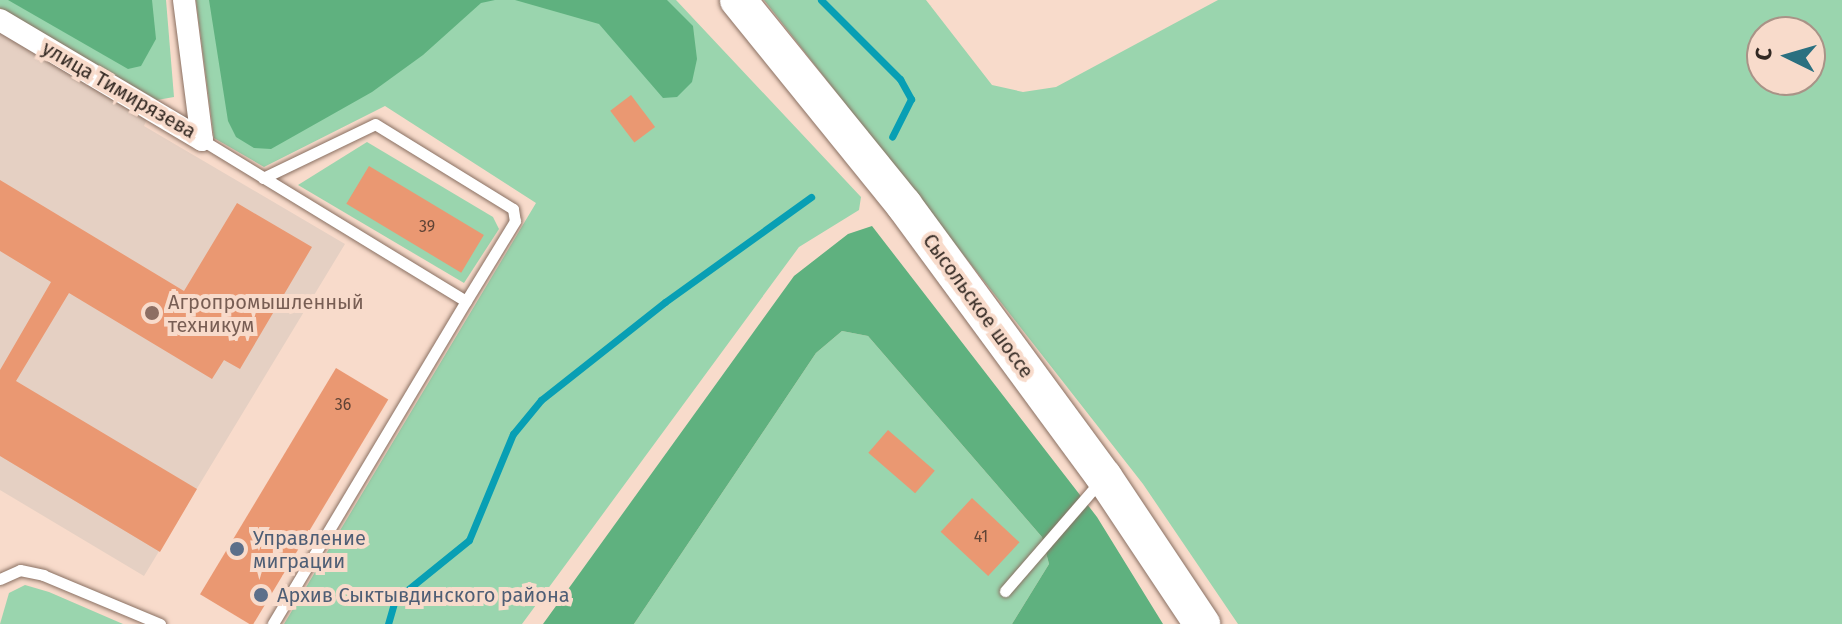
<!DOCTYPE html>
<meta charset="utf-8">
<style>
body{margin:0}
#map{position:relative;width:1842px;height:624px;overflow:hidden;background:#f8dbcb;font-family:"Fira Sans",sans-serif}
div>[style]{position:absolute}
.education>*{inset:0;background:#e5d0c3}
.green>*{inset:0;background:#9ad5ae}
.forest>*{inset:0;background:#5fb17f}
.stream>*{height:7px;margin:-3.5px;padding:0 3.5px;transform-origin:3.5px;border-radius:3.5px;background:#089fb4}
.building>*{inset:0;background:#ea9872;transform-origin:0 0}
.roads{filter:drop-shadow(0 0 2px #897062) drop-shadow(0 0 2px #897062)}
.service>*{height:11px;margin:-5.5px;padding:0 5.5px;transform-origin:5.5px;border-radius:5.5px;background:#fff}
.minor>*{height:22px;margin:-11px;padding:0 11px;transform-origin:11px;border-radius:11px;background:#fff}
.trunk>*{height:36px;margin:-18px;padding:0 18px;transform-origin:18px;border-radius:18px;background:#fff}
.dots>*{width:22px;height:22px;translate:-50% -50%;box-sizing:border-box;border:4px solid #f8dbcb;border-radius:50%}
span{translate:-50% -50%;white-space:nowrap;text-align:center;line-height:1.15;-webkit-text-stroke:8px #f8dbcb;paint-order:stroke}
.number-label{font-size:16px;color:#604436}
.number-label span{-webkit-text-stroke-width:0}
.street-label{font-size:20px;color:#322822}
.education-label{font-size:20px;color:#785e54}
.left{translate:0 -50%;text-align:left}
.service-label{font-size:20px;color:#4e5e75}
.north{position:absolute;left:1746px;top:16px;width:80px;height:80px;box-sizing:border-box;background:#f8dbcb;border:2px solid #a99387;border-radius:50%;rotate:275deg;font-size:22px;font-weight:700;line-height:32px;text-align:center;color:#322822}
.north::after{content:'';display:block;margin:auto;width:28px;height:36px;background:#2b7080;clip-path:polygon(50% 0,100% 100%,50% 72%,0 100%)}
</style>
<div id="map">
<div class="education">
<i style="clip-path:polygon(0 32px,147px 119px,144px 126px,345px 244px,144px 576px,0 490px)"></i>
</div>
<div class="green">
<i style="clip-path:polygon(0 0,166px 0,174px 97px,157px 100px,0 8px)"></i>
<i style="clip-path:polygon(196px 0,676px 0,861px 197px,859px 210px,799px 247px,522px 624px,284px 624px,536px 203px,385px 106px,264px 167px,214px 138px)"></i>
<i style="clip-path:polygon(evenodd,764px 0,926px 0,992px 85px,1023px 92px,1056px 87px,1218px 0,1842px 0,1842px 624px,1238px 624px,1143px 484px,764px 0,1762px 32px,1810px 32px,1810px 80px,1762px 80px,1762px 32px)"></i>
<i style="clip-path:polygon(367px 142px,493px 217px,499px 229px,464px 283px,298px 185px)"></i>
<i style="clip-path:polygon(842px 331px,868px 336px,1042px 537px,1049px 564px,1012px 624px,634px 624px,816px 353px)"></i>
<i style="clip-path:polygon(25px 585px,49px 592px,123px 624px,0 624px,9px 593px)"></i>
</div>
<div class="forest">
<i style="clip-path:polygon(8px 0,152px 0,156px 39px,141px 66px,128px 69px)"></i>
<i style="clip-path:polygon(209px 0,495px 0,481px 3px,423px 55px,372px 92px,271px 149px,254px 148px,236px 137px,228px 121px)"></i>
<i style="clip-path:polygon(515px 0,667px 0,693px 26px,697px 59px,692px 82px,677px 97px,663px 98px,599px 24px)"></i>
<i style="clip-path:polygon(872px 226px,1097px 517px,1163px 624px,1012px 624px,1049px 564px,1042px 537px,868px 336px,842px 331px,816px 353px,634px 624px,543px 624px,794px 276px,848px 234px)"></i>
</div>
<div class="stream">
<i style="left:821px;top:0;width:112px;rotate:45deg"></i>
<i style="left:900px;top:79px;width:23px;rotate:61deg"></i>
<i style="left:911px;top:99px;width:42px;rotate:116.6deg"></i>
<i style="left:388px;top:624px;width:25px;rotate:-74deg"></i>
<i style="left:395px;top:600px;width:95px;rotate:-39deg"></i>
<i style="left:469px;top:540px;width:115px;rotate:-67.5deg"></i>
<i style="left:513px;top:434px;width:44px;rotate:-50.5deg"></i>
<i style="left:541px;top:400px;width:158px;rotate:-38.3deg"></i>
<i style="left:665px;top:302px;width:180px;rotate:-35.7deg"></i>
</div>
<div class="building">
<i style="left:631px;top:95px;width:40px;height:26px;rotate:53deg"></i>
<i style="left:369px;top:166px;width:134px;height:44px;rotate:31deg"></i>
<i style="clip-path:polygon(0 180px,184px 291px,237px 203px,312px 247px,240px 369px,224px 360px,212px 379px,69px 293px,16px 381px,197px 489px,160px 552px,0 456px,0 370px,51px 282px,0 251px)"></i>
<i style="left:336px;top:368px;width:61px;height:264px;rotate:31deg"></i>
<i style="left:888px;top:430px;width:62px;height:30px;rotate:41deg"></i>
<i style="left:972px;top:498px;width:65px;height:46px;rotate:43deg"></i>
</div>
<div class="roads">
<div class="service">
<i style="left:202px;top:140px;width:309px;rotate:31.4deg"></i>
<i style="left:466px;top:301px;width:376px;rotate:120.9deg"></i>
<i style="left:263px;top:178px;width:124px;rotate:-25.7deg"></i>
<i style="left:375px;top:124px;width:162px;rotate:31.6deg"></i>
<i style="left:513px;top:209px;width:12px;rotate:81deg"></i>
<i style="left:515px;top:221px;width:94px;rotate:121.5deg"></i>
<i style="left:0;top:579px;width:22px;rotate:-24deg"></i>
<i style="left:20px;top:570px;width:24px;rotate:12deg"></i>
<i style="left:43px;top:575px;width:127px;rotate:22.7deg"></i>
<i style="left:1005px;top:591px;width:147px;rotate:-49.1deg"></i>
</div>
<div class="minor">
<i style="left:184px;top:0;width:141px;rotate:82.7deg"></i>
<i style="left:0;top:20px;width:235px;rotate:30.7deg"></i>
</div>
<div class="trunk">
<i style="left:738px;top:0;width:264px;rotate:51deg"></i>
<i style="left:904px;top:205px;width:338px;rotate:53.7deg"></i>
<i style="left:1104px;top:477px;width:177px;rotate:56.3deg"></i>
</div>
</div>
<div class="dots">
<i style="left:152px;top:313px;background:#8d6e63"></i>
<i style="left:237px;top:549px;background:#5c6f8a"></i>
<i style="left:261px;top:595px;background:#5c6f8a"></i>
</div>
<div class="number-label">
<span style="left:427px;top:227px">39</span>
<span style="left:343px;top:405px">36</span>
<span style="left:981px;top:537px">41</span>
</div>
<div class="street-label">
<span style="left:119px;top:90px;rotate:30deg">улица Тимирязева</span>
<span style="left:978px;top:306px;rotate:54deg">Сысольское шоссе</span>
</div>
<div class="education-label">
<span class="left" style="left:168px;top:314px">Агропромышленный<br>техникум</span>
</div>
<div class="service-label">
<span class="left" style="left:253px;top:550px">Управление<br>миграции</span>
<span class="left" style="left:277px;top:595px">Архив Сыктывдинского района</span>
</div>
<div class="north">С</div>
</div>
